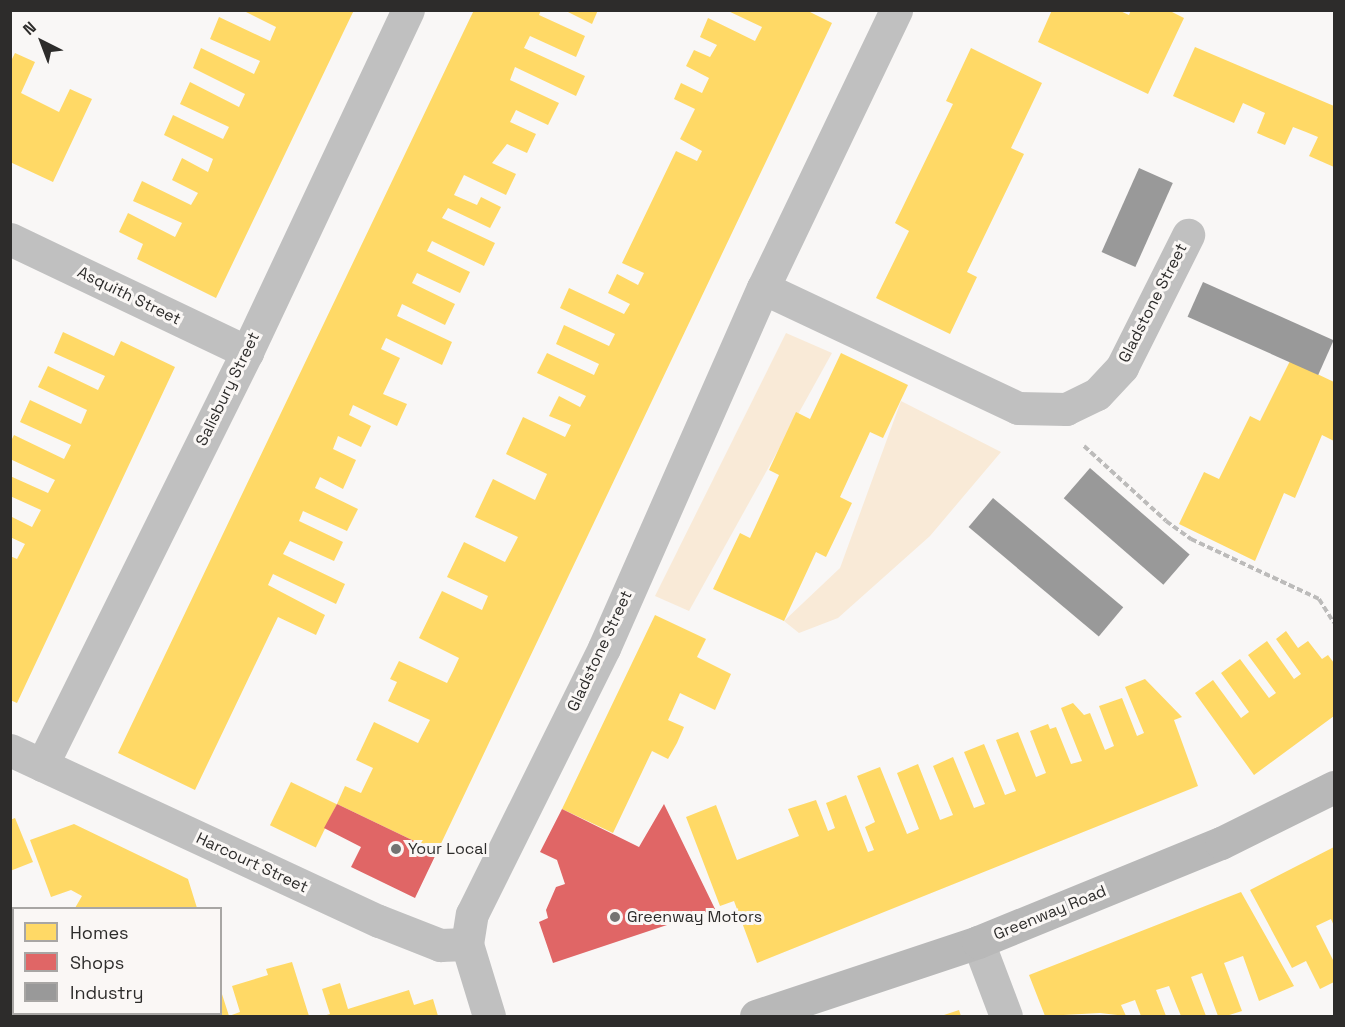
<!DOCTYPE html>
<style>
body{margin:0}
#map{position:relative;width:1345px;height:1027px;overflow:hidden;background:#f9f7f6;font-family:"Space Grotesk",sans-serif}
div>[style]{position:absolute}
.green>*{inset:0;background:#f9ead7}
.homes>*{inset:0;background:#ffd966;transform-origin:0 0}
.shops>*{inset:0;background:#e06666}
.industry>*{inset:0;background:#999;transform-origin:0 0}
.path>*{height:4px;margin-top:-2px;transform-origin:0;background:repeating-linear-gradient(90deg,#bcbbba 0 6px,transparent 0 9px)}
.minor>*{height:33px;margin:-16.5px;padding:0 16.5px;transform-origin:16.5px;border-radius:16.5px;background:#c0c0c0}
.major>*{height:33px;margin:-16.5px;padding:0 16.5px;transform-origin:16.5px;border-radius:16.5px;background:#b8b8b8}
.dots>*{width:16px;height:16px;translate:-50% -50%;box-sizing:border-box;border:3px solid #faf7f5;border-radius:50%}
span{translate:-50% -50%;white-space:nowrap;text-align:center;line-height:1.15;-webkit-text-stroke:6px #faf7f5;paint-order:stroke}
.street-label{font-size:16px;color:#2d2c2b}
.poi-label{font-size:16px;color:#2d2c2b}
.left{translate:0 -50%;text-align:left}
.frame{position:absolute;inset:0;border:12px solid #2d2c2b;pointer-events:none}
.legend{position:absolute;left:12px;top:907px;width:210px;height:108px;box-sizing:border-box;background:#faf7f5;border:2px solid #a8a6a4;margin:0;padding:8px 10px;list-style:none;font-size:18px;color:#2d2c2b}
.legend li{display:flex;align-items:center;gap:12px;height:30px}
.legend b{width:30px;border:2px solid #a8a6a4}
.north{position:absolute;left:12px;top:12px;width:60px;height:60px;-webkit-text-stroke:4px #faf7f5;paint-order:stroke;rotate:318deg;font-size:16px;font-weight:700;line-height:24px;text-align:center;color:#2d2c2b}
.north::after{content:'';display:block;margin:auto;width:21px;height:27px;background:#2d2c2b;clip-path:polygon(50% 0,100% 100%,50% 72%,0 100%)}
</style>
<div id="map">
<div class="green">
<i style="clip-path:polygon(786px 333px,832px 353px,689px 611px,655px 596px)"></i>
<i style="clip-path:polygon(901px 401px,1001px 452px,930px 536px,838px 618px,799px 633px,784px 621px,840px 568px)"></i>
</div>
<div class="homes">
<i style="clip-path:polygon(242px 10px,354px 10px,216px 298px,137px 259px,143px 244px,119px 232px,128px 213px,175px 237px,182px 223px,133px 201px,142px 181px,191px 205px,198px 193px,172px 180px,182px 158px,208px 172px,213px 159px,164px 135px,173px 115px,223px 139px,229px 127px,180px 104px,190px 82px,239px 107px,245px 94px,193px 68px,201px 48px,254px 74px,260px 61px,210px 39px,219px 17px,270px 41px,276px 27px)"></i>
<i style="clip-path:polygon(474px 10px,541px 10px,539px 15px,585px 36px,576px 57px,530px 36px,524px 48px,585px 76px,576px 96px,515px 67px,510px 80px,559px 103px,548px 125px,516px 110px,510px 122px,536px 134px,527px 153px,507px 144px,492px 163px,516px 174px,506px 195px,464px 175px,454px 195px,477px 205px,481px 197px,501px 207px,490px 228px,448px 208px,442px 218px,495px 243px,484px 266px,432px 241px,427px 251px,470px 272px,460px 293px,417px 273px,412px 283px,455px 304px,445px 325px,402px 304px,397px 316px,452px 342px,442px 365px,386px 338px,381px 349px,400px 358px,383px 394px,407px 404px,397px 426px,353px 405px,349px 415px,371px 426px,361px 447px,338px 436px,333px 449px,356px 460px,343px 489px,320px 477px,315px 488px,358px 509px,347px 531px,303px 511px,299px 521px,343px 542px,334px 561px,290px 541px,283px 554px,345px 584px,336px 604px,273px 574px,268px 585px,325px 615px,316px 635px,278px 617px,195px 790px,118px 753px)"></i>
<i style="clip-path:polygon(564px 10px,598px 10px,592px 24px)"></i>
<i style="clip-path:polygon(726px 10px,806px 10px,832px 23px,437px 852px,337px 804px,345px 786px,361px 793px,373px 768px,356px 760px,374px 722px,418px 743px,430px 720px,388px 701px,397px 682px,390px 679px,399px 661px,447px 683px,453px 671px,459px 658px,419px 638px,442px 591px,482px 610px,488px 596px,447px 577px,464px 542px,505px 562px,518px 537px,475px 517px,493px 479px,535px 500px,547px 474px,506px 454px,523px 417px,565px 437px,571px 425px,549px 416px,559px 396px,580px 407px,586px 396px,537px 373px,547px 353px,594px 375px,599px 364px,556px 344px,564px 325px,609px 346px,615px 334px,560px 308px,569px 288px,624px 314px,630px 304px,608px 293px,617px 274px,638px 285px,644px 273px,622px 263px,676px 151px,697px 161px,702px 151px,680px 139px,695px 109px,674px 99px,681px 83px,702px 93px,709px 78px,686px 66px,694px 50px,710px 57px,717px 45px,700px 37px,708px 18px,755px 41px,762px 27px)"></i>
<i style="clip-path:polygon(1052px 10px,1118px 10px,1129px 15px,1131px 10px,1168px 10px,1184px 18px,1148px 94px,1038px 42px)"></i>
<i style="clip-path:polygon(1195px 47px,1334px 106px,1334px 167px,1309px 156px,1318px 137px,1306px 132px,1293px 127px,1285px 145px,1257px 133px,1265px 113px,1243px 103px,1234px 123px,1173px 96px)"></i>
<i style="clip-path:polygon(971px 48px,1042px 83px,1011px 148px,1024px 154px,967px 272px,977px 277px,950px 334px,876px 298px,909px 231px,895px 223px,953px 104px,946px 101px)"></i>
<i style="clip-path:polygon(15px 53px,35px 62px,21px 93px,59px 112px,70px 89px,92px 99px,53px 182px,10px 162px,10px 63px)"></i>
<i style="clip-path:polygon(63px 332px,114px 356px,121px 341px,175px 367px,17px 703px,10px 700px,10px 556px,17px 559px,25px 544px,10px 537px,10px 516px,32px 527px,41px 510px,10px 496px,10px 476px,48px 493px,55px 480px,10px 459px,10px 443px,14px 435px,64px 459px,71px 445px,20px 422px,30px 400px,81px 424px,87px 410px,38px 387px,48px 366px,98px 390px,105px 376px,54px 353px)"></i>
<i style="clip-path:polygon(841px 353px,908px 385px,883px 438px,870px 432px,840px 497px,852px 503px,826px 557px,816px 552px,784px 621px,713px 589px,740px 533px,750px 538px,779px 475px,769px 470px,796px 412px,810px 419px)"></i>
<i style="clip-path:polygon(1290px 361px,1334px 382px,1334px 441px,1322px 435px,1295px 498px,1284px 493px,1255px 561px,1179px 524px,1204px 472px,1219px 479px,1250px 416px,1260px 421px)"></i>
<i style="clip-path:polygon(655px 615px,706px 639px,697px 657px,731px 674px,715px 710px,680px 693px,668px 720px,684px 727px,677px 743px,668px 759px,652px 751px,613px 833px,562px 809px)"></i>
<i style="clip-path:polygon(1286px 631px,1298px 648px,1308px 641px,1322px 659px,1328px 655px,1334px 663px,1334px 716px,1254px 775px,1195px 693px,1213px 680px,1241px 718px,1249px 712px,1221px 673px,1240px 659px,1269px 698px,1276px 693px,1248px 655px,1267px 641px,1294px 679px,1301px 674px,1276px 639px)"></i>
<i style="clip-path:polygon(1145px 679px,1182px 717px,1174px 720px,1198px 786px,757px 963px,734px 901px,720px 906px,686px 817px,716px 805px,737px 860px,799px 836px,788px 809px,816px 800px,828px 831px,835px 828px,826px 803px,846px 795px,868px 852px,874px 850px,865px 827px,875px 822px,857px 776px,880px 767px,907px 834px,919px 829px,897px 773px,918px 764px,940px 820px,953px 815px,933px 766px,953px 757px,974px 808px,985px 804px,964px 752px,984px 744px,1005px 795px,1016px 791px,996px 740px,1018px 732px,1036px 777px,1046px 773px,1030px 731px,1048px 724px,1050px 729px,1056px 727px,1071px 764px,1082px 761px,1061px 708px,1073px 703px,1084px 715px,1090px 713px,1105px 750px,1114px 746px,1099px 706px,1122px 698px,1137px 736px,1144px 733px,1125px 687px)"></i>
<i style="left:291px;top:782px;width:51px;height:48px;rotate:26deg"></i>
<i style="clip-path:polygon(15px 818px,33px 862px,10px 871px,10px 820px)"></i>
<i style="clip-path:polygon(74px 824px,188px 879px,197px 908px,75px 908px,82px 896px,71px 890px,51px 897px,30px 840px)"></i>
<i style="clip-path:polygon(1334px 847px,1334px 926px,1331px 919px,1316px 926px,1334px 962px,1334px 982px,1320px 989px,1306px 961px,1292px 968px,1250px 890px)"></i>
<i style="clip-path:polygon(1241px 892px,1294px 986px,1259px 1001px,1243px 956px,1224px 963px,1242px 1011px,1226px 1016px,1218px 1016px,1202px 973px,1191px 977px,1206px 1016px,1181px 1016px,1169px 986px,1156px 990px,1166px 1016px,1141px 1016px,1135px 1000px,1121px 1005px,1126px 1016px,1100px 1013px,1045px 1016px,1029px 975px)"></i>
<i style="clip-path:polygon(292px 962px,309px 1016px,204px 1016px,203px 1014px,220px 1014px,221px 991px,229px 1016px,240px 1012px,232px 986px,268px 975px,266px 969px)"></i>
<i style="clip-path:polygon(340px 983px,348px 1009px,409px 990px,414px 1005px,433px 999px,438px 1016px,323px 1016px,330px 1014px,322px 989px)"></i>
<i style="clip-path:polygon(959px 1010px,961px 1016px,941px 1016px)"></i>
<i style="left:164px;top:1014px;width:23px;height:2px"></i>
</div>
<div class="shops">
<i style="clip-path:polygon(337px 804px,437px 852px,415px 898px,351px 867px,361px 847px,324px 828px)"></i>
<i style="clip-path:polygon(664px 804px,715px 909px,553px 963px,539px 922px,548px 918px,546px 910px,556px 887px,565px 884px,557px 860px,540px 852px,562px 809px,639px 847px)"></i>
</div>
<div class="industry">
<i style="left:1139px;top:168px;width:37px;height:92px;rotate:24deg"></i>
<i style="left:1203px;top:282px;width:143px;height:38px;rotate:24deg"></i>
<i style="left:1090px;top:468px;width:132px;height:40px;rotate:41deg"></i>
<i style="left:993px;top:498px;width:170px;height:38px;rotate:40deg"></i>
</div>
<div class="path">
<i style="left:1084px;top:446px;width:111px;rotate:42.4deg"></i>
<i style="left:1166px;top:521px;width:31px;rotate:36deg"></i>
<i style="left:1191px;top:539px;width:141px;rotate:25.1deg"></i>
<i style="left:1319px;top:599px;width:28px;rotate:58deg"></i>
</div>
<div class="minor">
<i style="left:10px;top:239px;width:263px;rotate:25.5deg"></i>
<i style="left:763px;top:288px;width:282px;rotate:25.2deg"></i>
<i style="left:1018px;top:408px;width:48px;rotate:1.2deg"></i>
<i style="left:1066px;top:409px;width:34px;rotate:-26deg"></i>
<i style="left:1097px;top:394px;width:37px;rotate:-47deg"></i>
<i style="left:1122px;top:367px;width:148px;rotate:-63.4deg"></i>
<i style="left:10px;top:750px;width:407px;rotate:24.9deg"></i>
<i style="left:379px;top:921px;width:66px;rotate:21.5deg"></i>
<i style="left:440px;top:945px;width:27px;rotate:-2deg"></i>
<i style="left:42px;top:765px;width:461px;rotate:-63.6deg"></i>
<i style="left:247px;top:352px;width:378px;rotate:-64.8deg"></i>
<i style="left:978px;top:942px;width:79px;rotate:69.3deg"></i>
<i style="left:489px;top:1016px;width:75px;rotate:-107deg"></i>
<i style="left:467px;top:944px;width:30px;rotate:-81deg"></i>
<i style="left:472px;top:914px;width:297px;rotate:-63.6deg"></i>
<i style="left:604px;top:648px;width:394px;rotate:-66.2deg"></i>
<i style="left:763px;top:288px;width:308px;rotate:-64.4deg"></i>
</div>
<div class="major">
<i style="left:756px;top:1016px;width:234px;rotate:-18.4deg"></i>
<i style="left:978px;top:942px;width:262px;rotate:-22.2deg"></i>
<i style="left:1221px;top:843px;width:126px;rotate:-26.4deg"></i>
</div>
<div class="dots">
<i style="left:396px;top:849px;background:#747372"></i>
<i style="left:615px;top:917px;background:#747372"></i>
</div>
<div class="street-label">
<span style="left:129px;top:296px;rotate:26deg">Asquith Street</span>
<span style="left:1153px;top:303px;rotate:-63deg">Gladstone Street</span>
<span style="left:228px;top:389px;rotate:-64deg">Salisbury Street</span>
<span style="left:600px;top:651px;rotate:-65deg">Gladstone Street</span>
<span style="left:252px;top:863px;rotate:25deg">Harcourt Street</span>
<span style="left:1050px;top:913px;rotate:-22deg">Greenway Road</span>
</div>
<div class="poi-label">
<span class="left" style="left:408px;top:849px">Your Local</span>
<span class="left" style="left:627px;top:917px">Greenway Motors</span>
</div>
<div class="frame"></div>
<ul class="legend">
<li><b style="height:16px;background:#ffd966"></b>Homes</li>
<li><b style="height:16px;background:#e06666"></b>Shops</li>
<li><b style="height:16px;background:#999"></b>Industry</li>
</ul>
<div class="north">N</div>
</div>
